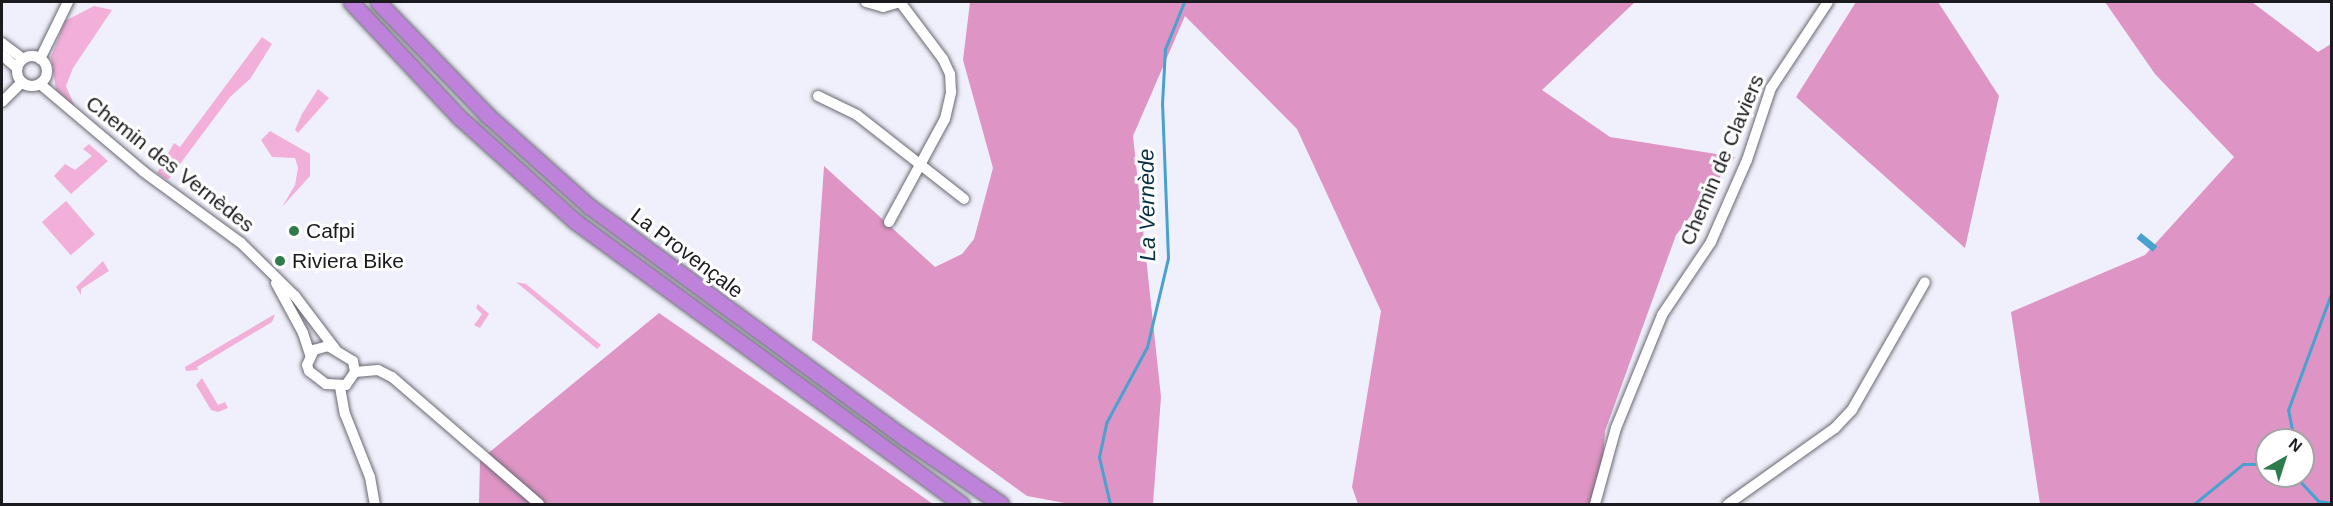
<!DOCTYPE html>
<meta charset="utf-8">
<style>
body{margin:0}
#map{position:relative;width:2333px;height:506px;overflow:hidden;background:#f0f0fc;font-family:Arial,sans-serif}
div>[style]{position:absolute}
.green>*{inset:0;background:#f1afd9;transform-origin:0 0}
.forest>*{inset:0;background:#de94c4}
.water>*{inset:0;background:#48a1cf;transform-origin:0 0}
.stream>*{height:3px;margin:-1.5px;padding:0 1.5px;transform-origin:1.5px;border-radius:1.5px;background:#48a1cf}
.roads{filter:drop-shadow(0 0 2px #696973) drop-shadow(0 0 2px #696973)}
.minor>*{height:10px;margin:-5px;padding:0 5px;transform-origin:5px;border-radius:5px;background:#fff}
.minor>.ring{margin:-5px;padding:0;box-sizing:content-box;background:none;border:10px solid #fff;border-radius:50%}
.highway>*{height:15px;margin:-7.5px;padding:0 7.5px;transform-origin:7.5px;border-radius:7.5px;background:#be82db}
.dots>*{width:16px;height:16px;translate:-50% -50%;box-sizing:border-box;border:3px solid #fff;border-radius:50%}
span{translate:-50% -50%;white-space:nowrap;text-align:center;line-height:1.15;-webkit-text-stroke:6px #fff;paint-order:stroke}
.street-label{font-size:21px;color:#1b1b1f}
.poi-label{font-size:21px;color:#1b1b1f}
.left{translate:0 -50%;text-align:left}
.water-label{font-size:22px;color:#083144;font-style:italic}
.frame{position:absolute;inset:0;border:3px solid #1b1b1f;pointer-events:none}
.north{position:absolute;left:2255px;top:428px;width:60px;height:60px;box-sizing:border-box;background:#fff;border:2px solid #a4a4a5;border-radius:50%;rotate:39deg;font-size:16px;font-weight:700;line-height:24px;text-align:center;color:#1b1b1f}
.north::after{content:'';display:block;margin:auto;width:21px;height:27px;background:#2e7c4c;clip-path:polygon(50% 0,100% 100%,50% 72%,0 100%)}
</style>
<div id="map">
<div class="green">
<i style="clip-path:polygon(94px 6px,112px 10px,73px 68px,66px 86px,75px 107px,56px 90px,51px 57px,65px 21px)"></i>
<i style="clip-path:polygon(262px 37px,272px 44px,250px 79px,230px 97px,168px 180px,157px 173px,174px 143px,180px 147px)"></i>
<i style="clip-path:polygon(318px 89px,329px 98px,298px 133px,295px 130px,302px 114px)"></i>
<i style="clip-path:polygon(270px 131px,310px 154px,310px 176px,282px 207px,295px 185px,298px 168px,295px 158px,272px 157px,261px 140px)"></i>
<i style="clip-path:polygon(89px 144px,108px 161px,71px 194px,54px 176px,65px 164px,75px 170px,92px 156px,83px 149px)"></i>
<i style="left:66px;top:201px;width:44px;height:32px;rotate:49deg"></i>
<i style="clip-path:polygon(103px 261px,109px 271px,81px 289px,81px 295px,76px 287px)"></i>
<i style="clip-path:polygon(516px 282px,526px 284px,601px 345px,597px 349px)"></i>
<i style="clip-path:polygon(478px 304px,489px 314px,480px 328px,474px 325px,482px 314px,476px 308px)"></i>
<i style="clip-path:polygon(275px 314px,272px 322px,197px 367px,198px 370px,186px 371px,185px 367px)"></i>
<i style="clip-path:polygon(202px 378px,218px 405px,225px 402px,228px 408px,218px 412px,211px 410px,196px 385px)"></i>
</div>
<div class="forest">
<i style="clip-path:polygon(970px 2px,1635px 2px,1542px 90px,1610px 137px,1735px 157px,1676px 235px,1605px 431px,1600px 504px,1358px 504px,1352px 487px,1381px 311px,1297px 129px,1185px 16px,1133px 136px,1161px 397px,1153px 504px,1070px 504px,1027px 496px,812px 340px,824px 166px,935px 267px,962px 254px,974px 239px,993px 168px,963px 60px)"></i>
<i style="clip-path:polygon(1856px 2px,1938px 2px,1999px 96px,1965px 248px,1796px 97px)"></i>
<i style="clip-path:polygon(evenodd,2105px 2px,2252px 2px,2318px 52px,2331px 44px,2331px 504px,2040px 504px,2011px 312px,2145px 255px,2234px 157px,2155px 74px,2105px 2px,2267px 440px,2303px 440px,2303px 476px,2267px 476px,2267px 440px)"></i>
<i style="clip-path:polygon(659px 313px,825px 428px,933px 504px,479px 504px,480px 460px)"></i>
</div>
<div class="water">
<i style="left:2141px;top:233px;width:21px;height:7px;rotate:39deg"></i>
</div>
<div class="stream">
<i style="left:2294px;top:440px;width:31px;rotate:-101deg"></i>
<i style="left:2288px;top:410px;width:127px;rotate:-69.7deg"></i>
<i style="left:2295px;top:476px;width:34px;rotate:47deg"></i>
<i style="left:2318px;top:501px;width:14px;rotate:8deg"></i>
<i style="left:1110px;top:504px;width:48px;rotate:-103.2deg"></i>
<i style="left:1099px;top:457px;width:35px;rotate:-78deg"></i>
<i style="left:1106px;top:423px;width:86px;rotate:-61.7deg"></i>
<i style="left:1147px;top:347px;width:91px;rotate:-76.7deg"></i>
<i style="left:1168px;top:258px;width:154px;rotate:-92.2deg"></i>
<i style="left:1162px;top:104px;width:55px;rotate:-86.9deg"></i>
<i style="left:1165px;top:49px;width:51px;rotate:-68deg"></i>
<i style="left:2194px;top:504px;width:63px;rotate:-39.2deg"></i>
<i style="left:2243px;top:464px;width:24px"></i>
</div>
<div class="roads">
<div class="minor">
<i style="left:866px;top:2px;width:18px;rotate:16deg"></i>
<i style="left:883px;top:7px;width:18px;rotate:-16deg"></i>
<i style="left:2px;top:43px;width:26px;rotate:37deg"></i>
<i style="left:2px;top:55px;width:20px;rotate:41deg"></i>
<i class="ring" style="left:17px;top:56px;width:20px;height:20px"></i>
<i style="left:40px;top:59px;width:64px;rotate:-63.8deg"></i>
<i style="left:40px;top:84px;width:136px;rotate:40.2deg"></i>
<i style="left:144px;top:172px;width:120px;rotate:36.2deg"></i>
<i style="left:241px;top:243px;width:76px;rotate:44.5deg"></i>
<i style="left:295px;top:296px;width:68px;rotate:52.8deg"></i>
<i style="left:818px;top:96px;width:43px;rotate:26deg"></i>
<i style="left:857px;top:115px;width:136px;rotate:38.1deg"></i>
<i style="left:2px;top:102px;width:28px;rotate:-45deg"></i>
<i style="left:889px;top:222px;width:117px;rotate:-61.5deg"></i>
<i style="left:945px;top:119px;width:28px;rotate:-77deg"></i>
<i style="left:951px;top:92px;width:18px;rotate:-93deg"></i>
<i style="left:950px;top:74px;width:17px;rotate:-115deg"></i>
<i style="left:943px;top:59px;width:71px;rotate:-127deg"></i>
<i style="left:276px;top:283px;width:57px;rotate:61.6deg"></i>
<i style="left:303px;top:333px;width:23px;rotate:72deg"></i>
<i style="left:328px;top:346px;width:29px;rotate:31deg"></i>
<i style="left:353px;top:361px;width:11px;rotate:80deg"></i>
<i style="left:355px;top:372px;width:16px;rotate:125deg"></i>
<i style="left:346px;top:385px;width:20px;rotate:-177deg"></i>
<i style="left:326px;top:384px;width:21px;rotate:-143deg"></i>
<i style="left:309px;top:371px;width:6px;rotate:-108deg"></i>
<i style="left:307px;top:365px;width:17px;rotate:-65deg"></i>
<i style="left:314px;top:350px;width:15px;rotate:-16deg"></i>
<i style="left:355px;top:372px;width:23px;rotate:-5deg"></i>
<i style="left:378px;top:370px;width:16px;rotate:27deg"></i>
<i style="left:392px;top:377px;width:194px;rotate:40.8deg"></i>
<i style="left:340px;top:387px;width:27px;rotate:80deg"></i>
<i style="left:345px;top:414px;width:68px;rotate:68.4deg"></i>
<i style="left:370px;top:477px;width:27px;rotate:80deg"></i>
<i style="left:1595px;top:504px;width:79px;rotate:-74.6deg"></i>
<i style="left:1616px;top:428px;width:122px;rotate:-67.8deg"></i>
<i style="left:1662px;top:315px;width:88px;rotate:-56.1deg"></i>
<i style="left:1711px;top:242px;width:90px;rotate:-66.3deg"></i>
<i style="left:1747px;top:160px;width:76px;rotate:-71.6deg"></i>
<i style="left:1771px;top:88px;width:103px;rotate:-56.5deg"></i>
<i style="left:1728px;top:504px;width:131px;rotate:-35.4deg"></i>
<i style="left:1835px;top:428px;width:25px;rotate:-47deg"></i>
<i style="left:1852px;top:410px;width:147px;rotate:-60.3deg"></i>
</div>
<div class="highway">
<i style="left:351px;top:2px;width:159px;rotate:46.8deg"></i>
<i style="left:460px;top:118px;width:156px;rotate:41.9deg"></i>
<i style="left:576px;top:222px;width:478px;rotate:36.2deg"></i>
<i style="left:378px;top:2px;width:157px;rotate:46deg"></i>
<i style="left:487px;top:115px;width:138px;rotate:41.8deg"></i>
<i style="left:590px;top:207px;width:392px;rotate:36.3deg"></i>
<i style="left:906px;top:439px;width:115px;rotate:34.4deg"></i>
</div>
</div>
<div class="dots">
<i style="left:294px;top:231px;background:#2e7c4c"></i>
<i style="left:280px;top:261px;background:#2e7c4c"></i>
</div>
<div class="street-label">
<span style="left:1722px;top:160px;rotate:-67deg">Chemin de Claviers</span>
<span style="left:170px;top:164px;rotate:38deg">Chemin des Vernèdes</span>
<span style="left:687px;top:253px;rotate:37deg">La Provençale</span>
</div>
<div class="poi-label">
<span class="left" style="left:306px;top:231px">Cafpi</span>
<span class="left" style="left:292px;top:261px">Riviera Bike</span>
</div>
<div class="water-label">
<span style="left:1147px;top:205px;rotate:-91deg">La Vernède</span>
</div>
<div class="frame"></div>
<div class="north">N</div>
</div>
